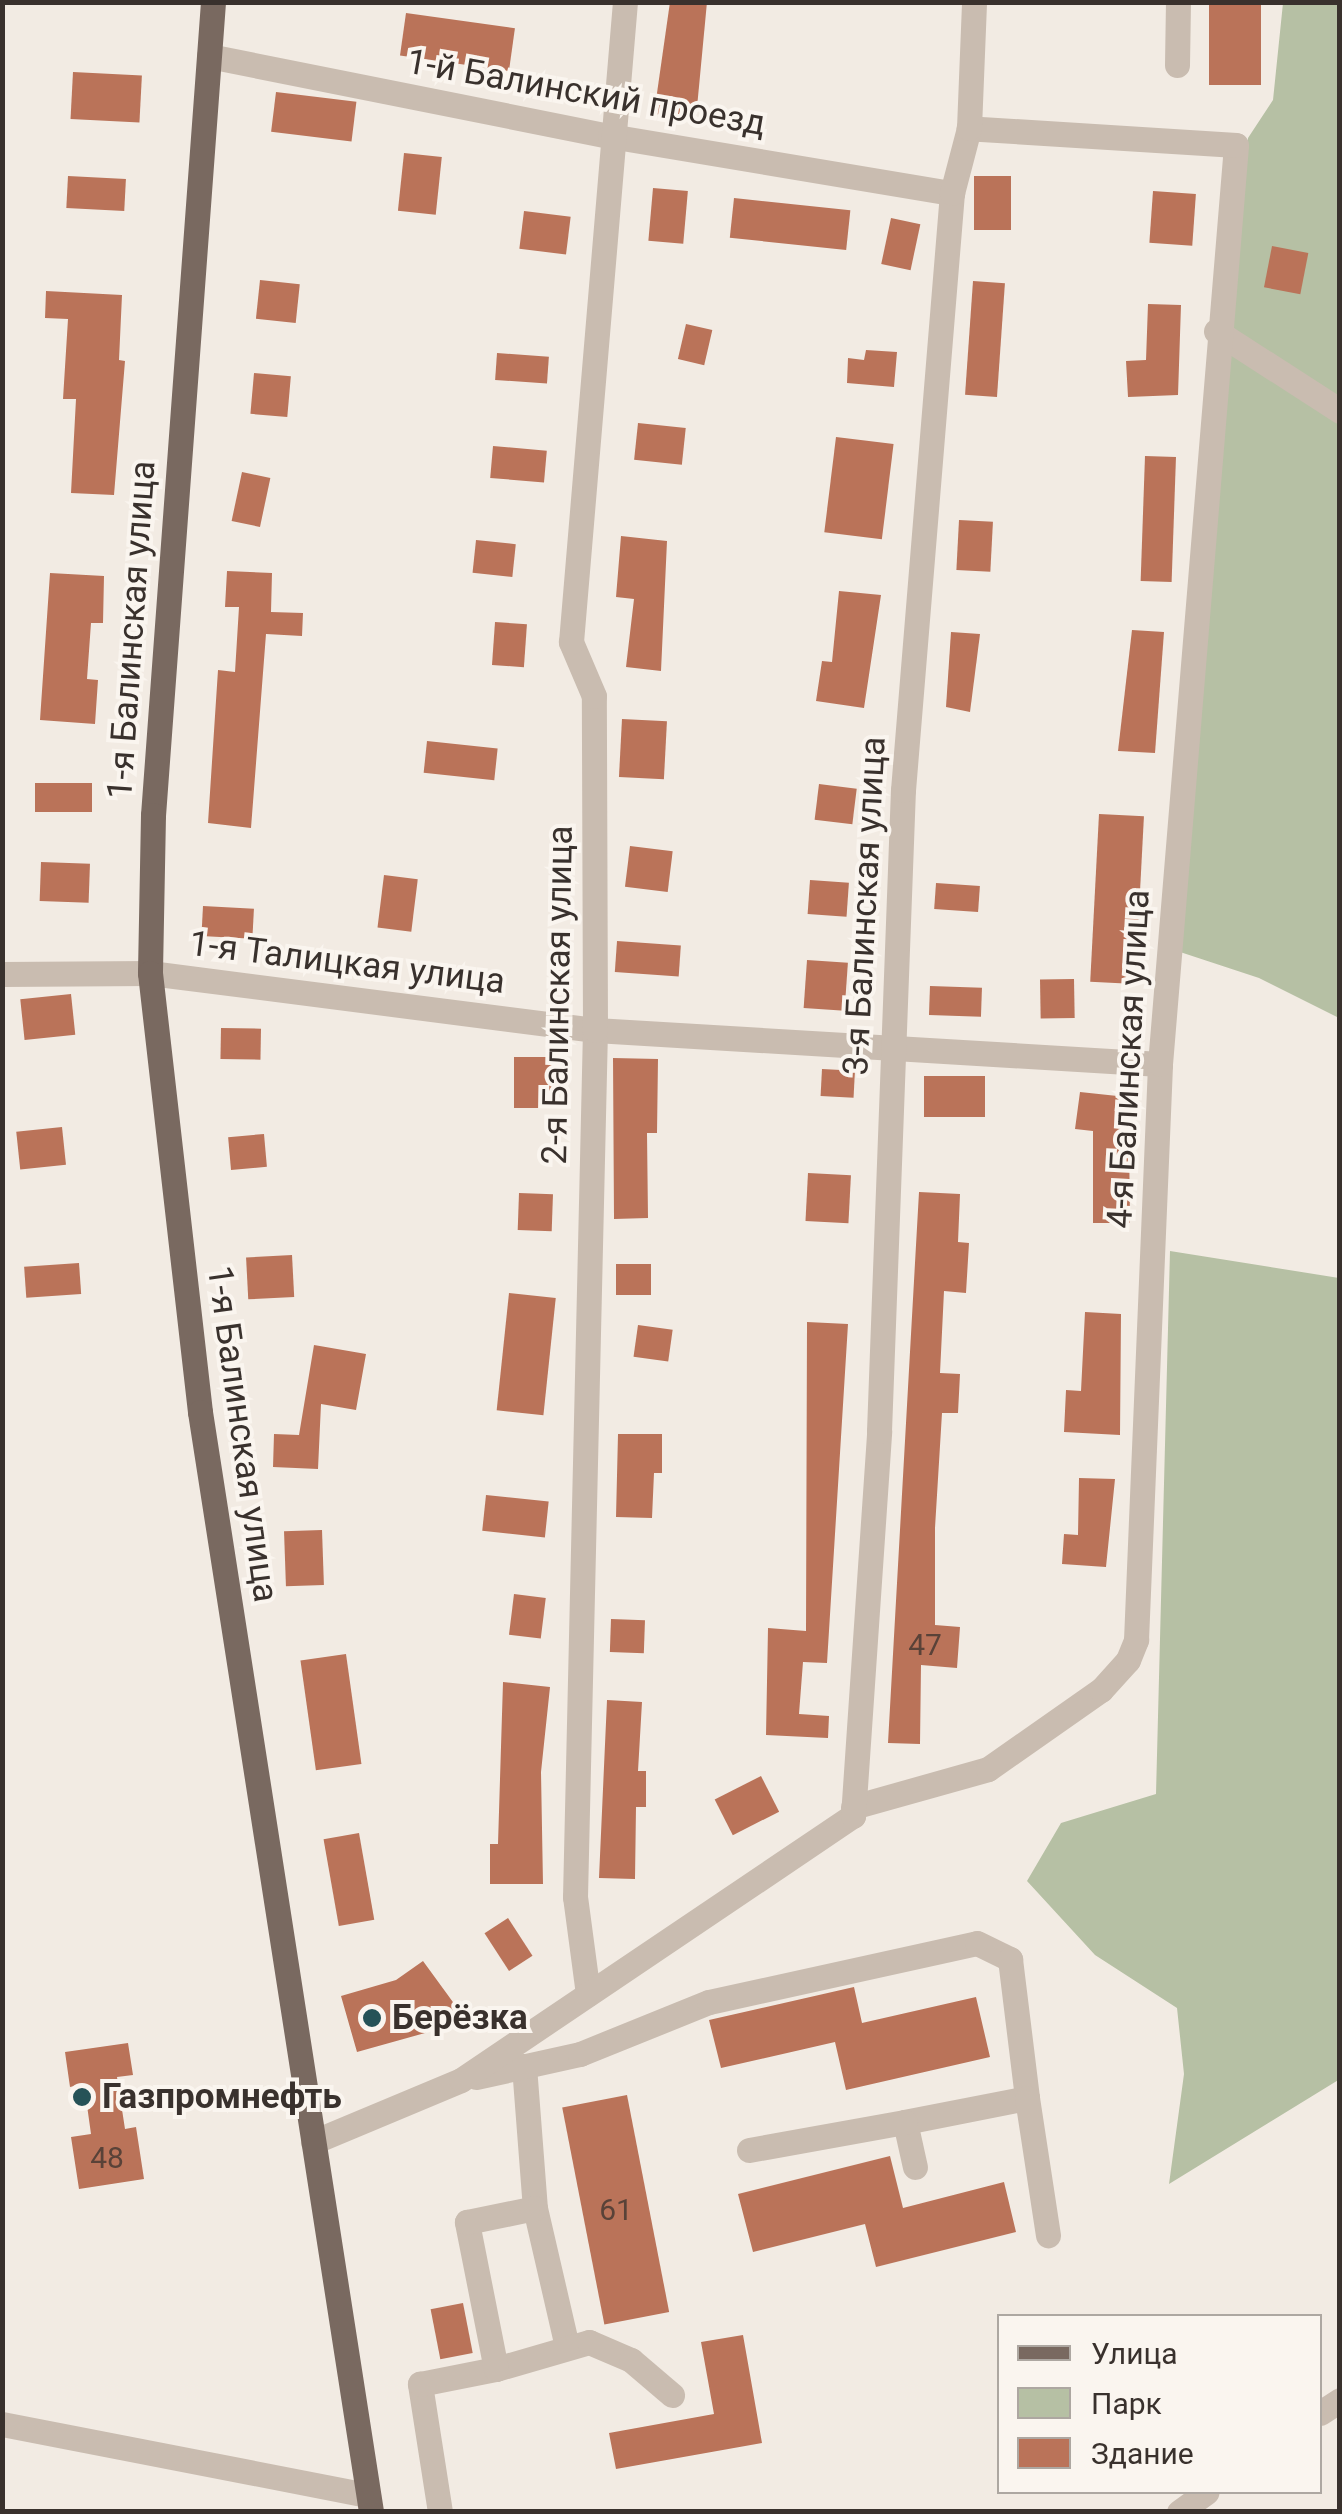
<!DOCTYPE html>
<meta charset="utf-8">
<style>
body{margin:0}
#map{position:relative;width:1342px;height:2514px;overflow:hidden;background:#f2ebe3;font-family:Roboto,sans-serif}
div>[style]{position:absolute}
.green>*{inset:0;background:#b6c0a4}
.building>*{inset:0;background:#ba7359;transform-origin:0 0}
.minor>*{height:25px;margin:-12.5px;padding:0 12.5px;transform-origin:12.5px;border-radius:12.5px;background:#c9bcb0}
.major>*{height:25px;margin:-12.5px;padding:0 12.5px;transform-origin:12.5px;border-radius:12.5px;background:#796960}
.dots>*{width:28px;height:28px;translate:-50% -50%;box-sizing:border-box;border:5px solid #faf5ef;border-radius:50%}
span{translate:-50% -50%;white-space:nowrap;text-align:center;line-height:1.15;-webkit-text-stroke:8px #faf5ef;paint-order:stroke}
.number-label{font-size:30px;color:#594238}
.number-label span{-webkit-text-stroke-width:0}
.street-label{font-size:35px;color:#39312d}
.poi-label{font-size:35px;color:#39312d;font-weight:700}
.left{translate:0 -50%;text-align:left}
.frame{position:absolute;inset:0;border:5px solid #39312d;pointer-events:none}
.legend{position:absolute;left:997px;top:2314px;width:325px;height:180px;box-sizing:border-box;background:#faf5ef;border:2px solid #ada7a1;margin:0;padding:12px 18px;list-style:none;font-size:30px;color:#39312d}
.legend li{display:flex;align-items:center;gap:20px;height:50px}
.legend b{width:50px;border:2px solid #ada7a1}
</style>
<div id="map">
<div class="green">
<i style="clip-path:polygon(1283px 3px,1339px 3px,1339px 1018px,1259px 978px,1174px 950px,1248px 138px,1273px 100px)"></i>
<i style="clip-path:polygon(1170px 1251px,1339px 1278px,1340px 2079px,1169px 2184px,1184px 2074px,1177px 2008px,1095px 1955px,1027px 1881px,1061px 1823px,1156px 1794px)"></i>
</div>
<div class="building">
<i style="clip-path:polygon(670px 2px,707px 2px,696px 118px,654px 114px)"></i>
<i style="left:1209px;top:2px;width:52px;height:83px"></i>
<i style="left:406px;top:13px;width:110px;height:43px;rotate:8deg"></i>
<i style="left:73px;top:72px;width:69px;height:47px;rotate:3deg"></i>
<i style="left:276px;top:92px;width:81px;height:40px;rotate:7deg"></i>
<i style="left:404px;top:153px;width:38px;height:58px;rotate:6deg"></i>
<i style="left:68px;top:176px;width:58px;height:32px;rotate:3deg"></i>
<i style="left:974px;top:176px;width:37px;height:54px"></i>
<i style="left:653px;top:188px;width:35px;height:53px;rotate:5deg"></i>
<i style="left:1153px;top:191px;width:43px;height:52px;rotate:4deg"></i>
<i style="left:734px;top:198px;width:117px;height:40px;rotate:6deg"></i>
<i style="left:524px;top:211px;width:47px;height:38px;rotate:7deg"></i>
<i style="left:891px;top:218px;width:30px;height:47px;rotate:12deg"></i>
<i style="left:1272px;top:246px;width:37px;height:42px;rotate:11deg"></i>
<i style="left:260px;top:280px;width:40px;height:39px;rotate:6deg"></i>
<i style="left:973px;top:281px;width:32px;height:114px;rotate:4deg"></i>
<i style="clip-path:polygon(46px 291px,122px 295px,119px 360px,125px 361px,114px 495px,71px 493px,76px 399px,63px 399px,68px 319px,45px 318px)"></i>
<i style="clip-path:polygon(1148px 304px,1181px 305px,1178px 395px,1128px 397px,1126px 361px,1146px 360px)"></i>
<i style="left:686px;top:324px;width:27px;height:36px;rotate:13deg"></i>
<i style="clip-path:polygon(866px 350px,897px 352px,894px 387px,847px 383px,848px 358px,864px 360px)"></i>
<i style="left:497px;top:353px;width:52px;height:27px;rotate:4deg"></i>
<i style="left:254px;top:373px;width:37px;height:41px;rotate:5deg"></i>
<i style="left:638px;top:423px;width:48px;height:37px;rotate:6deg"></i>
<i style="left:836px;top:437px;width:58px;height:96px;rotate:7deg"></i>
<i style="left:493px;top:446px;width:54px;height:32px;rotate:5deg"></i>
<i style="left:1145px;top:456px;width:31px;height:125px;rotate:2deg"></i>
<i style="left:242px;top:472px;width:29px;height:50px;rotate:12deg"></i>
<i style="left:959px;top:520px;width:34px;height:50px;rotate:3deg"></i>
<i style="clip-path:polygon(621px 536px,667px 541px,661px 671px,626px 667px,634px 599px,616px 597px)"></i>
<i style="left:476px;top:540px;width:40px;height:33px;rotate:6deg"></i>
<i style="clip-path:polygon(227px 571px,272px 573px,271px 612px,303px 613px,302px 636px,266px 634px,251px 828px,208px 823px,218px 670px,235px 672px,239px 607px,225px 607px)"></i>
<i style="clip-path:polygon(50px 573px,104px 576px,103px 623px,91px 623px,87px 679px,98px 680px,95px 724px,40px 720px)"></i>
<i style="clip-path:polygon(839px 591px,881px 595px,864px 708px,816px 701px,822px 661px,832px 662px)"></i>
<i style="left:495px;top:622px;width:32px;height:43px;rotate:4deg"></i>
<i style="clip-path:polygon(1132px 630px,1164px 632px,1155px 753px,1118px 751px)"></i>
<i style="clip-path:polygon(951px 632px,980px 634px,970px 712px,946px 707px)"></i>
<i style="left:622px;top:719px;width:45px;height:58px;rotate:3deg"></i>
<i style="left:427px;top:741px;width:71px;height:32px;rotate:6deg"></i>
<i style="left:35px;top:783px;width:57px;height:29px"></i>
<i style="left:819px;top:784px;width:38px;height:36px;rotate:7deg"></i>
<i style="left:1099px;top:814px;width:45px;height:168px;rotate:3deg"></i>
<i style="left:630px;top:846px;width:43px;height:41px;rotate:7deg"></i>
<i style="left:41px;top:862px;width:49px;height:39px;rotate:2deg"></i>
<i style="left:384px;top:875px;width:34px;height:53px;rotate:7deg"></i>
<i style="left:810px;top:880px;width:39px;height:34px;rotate:4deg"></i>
<i style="left:936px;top:883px;width:44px;height:26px;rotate:4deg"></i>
<i style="left:203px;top:906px;width:51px;height:30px;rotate:3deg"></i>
<i style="left:617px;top:941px;width:64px;height:31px;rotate:4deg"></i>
<i style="left:807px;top:960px;width:41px;height:48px;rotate:4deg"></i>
<i style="left:1074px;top:979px;width:39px;height:34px;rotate:89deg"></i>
<i style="left:930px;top:986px;width:52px;height:29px;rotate:2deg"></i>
<i style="left:71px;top:994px;width:41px;height:51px;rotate:84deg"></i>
<i style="left:221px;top:1028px;width:40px;height:31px;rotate:1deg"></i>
<i style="left:514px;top:1057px;width:43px;height:51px"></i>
<i style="clip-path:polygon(613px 1058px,658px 1059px,657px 1133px,647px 1133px,648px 1218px,614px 1219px)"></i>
<i style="left:822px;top:1069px;width:33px;height:27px;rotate:3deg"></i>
<i style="left:924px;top:1076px;width:61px;height:41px"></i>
<i style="clip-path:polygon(1080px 1092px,1136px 1098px,1129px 1135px,1130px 1223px,1093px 1223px,1093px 1131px,1075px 1129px)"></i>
<i style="left:62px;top:1127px;width:38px;height:46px;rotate:84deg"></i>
<i style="left:264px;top:1134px;width:33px;height:36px;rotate:85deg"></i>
<i style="left:808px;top:1173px;width:43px;height:48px;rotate:3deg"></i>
<i style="clip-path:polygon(919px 1192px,960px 1194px,958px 1242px,969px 1243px,966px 1293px,944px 1291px,940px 1373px,960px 1374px,958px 1413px,942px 1413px,935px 1528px,935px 1625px,960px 1627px,957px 1668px,921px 1665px,920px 1744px,888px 1743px)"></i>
<i style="left:519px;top:1193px;width:34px;height:37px;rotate:2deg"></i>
<i style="left:292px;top:1255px;width:42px;height:46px;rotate:87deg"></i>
<i style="left:79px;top:1263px;width:31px;height:55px;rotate:86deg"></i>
<i style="left:651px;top:1264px;width:31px;height:35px;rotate:90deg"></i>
<i style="left:509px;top:1293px;width:47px;height:118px;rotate:6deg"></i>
<i style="clip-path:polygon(1085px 1312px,1121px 1314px,1120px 1435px,1064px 1432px,1066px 1390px,1081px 1391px)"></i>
<i style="clip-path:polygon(807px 1322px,848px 1324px,827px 1663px,803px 1662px,799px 1714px,829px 1716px,828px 1738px,766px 1735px,768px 1628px,806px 1631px)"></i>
<i style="left:638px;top:1325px;width:35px;height:32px;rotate:8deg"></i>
<i style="clip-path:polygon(314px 1345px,366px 1354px,356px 1410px,321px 1404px,318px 1469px,273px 1467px,274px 1434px,299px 1435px)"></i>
<i style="clip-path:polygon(618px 1434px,662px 1434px,662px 1473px,654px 1473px,652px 1518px,616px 1517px)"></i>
<i style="clip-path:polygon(1079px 1478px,1115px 1479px,1106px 1567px,1062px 1564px,1064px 1534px,1078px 1535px)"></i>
<i style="left:486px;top:1495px;width:63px;height:36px;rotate:6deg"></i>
<i style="left:322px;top:1530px;width:55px;height:38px;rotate:88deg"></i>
<i style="left:514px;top:1594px;width:32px;height:41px;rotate:7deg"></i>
<i style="left:611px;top:1619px;width:34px;height:33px;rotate:2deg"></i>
<i style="left:346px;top:1654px;width:111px;height:46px;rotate:82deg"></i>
<i style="clip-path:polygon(503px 1682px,550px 1687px,541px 1772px,543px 1884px,490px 1884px,490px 1844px,498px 1844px)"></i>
<i style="clip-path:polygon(607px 1700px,642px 1702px,638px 1771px,646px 1771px,646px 1807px,636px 1807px,635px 1879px,599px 1878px)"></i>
<i style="left:761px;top:1776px;width:40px;height:52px;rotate:63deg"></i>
<i style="left:359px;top:1833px;width:88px;height:36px;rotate:80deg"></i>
<i style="left:508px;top:1918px;width:45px;height:28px;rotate:57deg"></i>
<i style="clip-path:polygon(423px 1961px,458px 2009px,425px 2033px,357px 2052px,341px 1996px,396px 1980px)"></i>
<i style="clip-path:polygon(854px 1987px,862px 2023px,976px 1997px,990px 2057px,846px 2090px,835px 2042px,721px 2068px,709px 2020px)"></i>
<i style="clip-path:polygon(128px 2043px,133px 2075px,117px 2077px,125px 2129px,136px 2127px,144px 2179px,79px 2189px,71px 2137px,91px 2134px,84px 2084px,70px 2087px,65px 2052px)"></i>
<i style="left:627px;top:2095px;width:221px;height:66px;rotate:79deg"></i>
<i style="clip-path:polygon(890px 2156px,903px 2208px,1004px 2182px,1016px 2232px,876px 2267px,865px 2224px,753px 2252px,738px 2194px)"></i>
<i style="left:463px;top:2303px;width:51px;height:33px;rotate:79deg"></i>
<i style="clip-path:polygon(743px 2335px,762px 2443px,616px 2469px,609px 2433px,714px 2414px,701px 2342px)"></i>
</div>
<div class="minor">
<i style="left:209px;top:56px;width:409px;rotate:11.3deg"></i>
<i style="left:610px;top:136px;width:347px;rotate:9.5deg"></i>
<i style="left:1177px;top:65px;width:63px;rotate:-89.1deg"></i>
<i style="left:1216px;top:331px;width:148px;rotate:32.8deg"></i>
<i style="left:2px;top:974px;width:148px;rotate:-0.4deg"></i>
<i style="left:150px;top:973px;width:449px;rotate:7.3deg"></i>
<i style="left:595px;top:1030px;width:566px;rotate:3.44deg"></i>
<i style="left:853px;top:1807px;width:140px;rotate:-15.7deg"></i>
<i style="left:988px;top:1769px;width:138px;rotate:-35deg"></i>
<i style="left:1101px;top:1690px;width:40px;rotate:-48deg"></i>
<i style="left:1128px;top:1660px;width:22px;rotate:-68deg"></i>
<i style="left:1136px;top:1640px;width:576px;rotate:-87.61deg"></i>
<i style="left:1160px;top:1064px;width:922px;rotate:-85.27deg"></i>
<i style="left:1236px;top:145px;width:268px;rotate:-176.4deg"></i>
<i style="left:588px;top:1994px;width:98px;rotate:-97.6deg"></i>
<i style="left:575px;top:1897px;width:867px;rotate:-88.68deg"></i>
<i style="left:595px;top:1030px;width:334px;rotate:-90.2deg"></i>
<i style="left:594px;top:696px;width:59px;rotate:-113.1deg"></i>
<i style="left:571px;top:642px;width:642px;rotate:-85.18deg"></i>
<i style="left:524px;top:2066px;width:142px;rotate:85.6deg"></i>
<i style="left:535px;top:2208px;width:143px;rotate:77deg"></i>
<i style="left:476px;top:2077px;width:107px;rotate:-12.5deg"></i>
<i style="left:580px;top:2054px;width:139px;rotate:-22deg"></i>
<i style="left:709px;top:2002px;width:274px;rotate:-12.4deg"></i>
<i style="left:977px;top:1943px;width:37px;rotate:26deg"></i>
<i style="left:1010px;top:1959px;width:140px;rotate:83deg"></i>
<i style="left:1027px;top:2098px;width:124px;rotate:168.9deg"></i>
<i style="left:905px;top:2122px;width:46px;rotate:77.5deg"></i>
<i style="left:1027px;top:2098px;width:139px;rotate:81.3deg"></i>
<i style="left:313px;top:2142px;width:160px;rotate:-22.7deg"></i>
<i style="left:461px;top:2080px;width:473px;rotate:-34deg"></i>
<i style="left:853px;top:1816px;width:386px;rotate:-86.1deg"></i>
<i style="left:879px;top:1431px;width:641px;rotate:-87.86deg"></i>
<i style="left:903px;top:790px;width:599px;rotate:-85.31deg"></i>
<i style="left:952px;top:193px;width:67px;rotate:-75.3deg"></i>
<i style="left:969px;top:128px;width:126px;rotate:-87.7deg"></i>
<i style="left:749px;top:2150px;width:158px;rotate:-10.2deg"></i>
<i style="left:496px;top:2369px;width:97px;rotate:-16.2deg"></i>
<i style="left:589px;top:2342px;width:46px;rotate:23.2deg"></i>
<i style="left:631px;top:2360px;width:54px;rotate:40.5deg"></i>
<i style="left:1320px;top:2413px;width:24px;rotate:-33deg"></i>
<i style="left:2px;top:2424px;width:373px;rotate:11deg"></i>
<i style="left:440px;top:2512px;width:130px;rotate:-98.9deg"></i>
<i style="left:420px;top:2384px;width:77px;rotate:-11.2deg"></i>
<i style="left:496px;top:2369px;width:150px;rotate:-101.2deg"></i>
<i style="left:467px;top:2222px;width:69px;rotate:-11.6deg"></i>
<i style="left:1179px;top:2512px;width:34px;rotate:-36deg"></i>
</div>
<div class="major">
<i style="left:213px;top:2px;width:815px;rotate:94.22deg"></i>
<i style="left:153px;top:815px;width:158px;rotate:91.1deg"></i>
<i style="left:150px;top:973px;width:442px;rotate:83.5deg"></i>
<i style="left:200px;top:1412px;width:1113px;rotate:81.16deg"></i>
</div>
<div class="dots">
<i style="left:372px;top:2018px;background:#265257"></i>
<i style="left:82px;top:2097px;background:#265257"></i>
</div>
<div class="number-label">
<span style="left:925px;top:1645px">47</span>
<span style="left:107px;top:2158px">48</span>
<span style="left:616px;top:2210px">61</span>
</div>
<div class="street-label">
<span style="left:586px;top:93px;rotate:10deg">1-й Балинский проезд</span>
<span style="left:132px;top:630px;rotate:-86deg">1-я Балинская улица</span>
<span style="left:865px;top:906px;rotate:-87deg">3-я Балинская улица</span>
<span style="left:347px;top:963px;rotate:7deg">1-я Талицкая улица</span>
<span style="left:558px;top:995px;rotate:-89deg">2-я Балинская улица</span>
<span style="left:1129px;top:1059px;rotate:-87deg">4-я Балинская улица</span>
<span style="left:242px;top:1434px;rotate:82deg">1-я Балинская улица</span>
</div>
<div class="poi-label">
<span class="left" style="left:392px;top:2018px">Берёзка</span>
<span class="left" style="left:102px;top:2097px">Газпромнефть</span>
</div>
<div class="frame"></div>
<ul class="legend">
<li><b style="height:12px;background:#796960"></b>Улица</li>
<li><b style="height:28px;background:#b6c0a4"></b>Парк</li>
<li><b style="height:28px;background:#ba7359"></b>Здание</li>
</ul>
</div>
